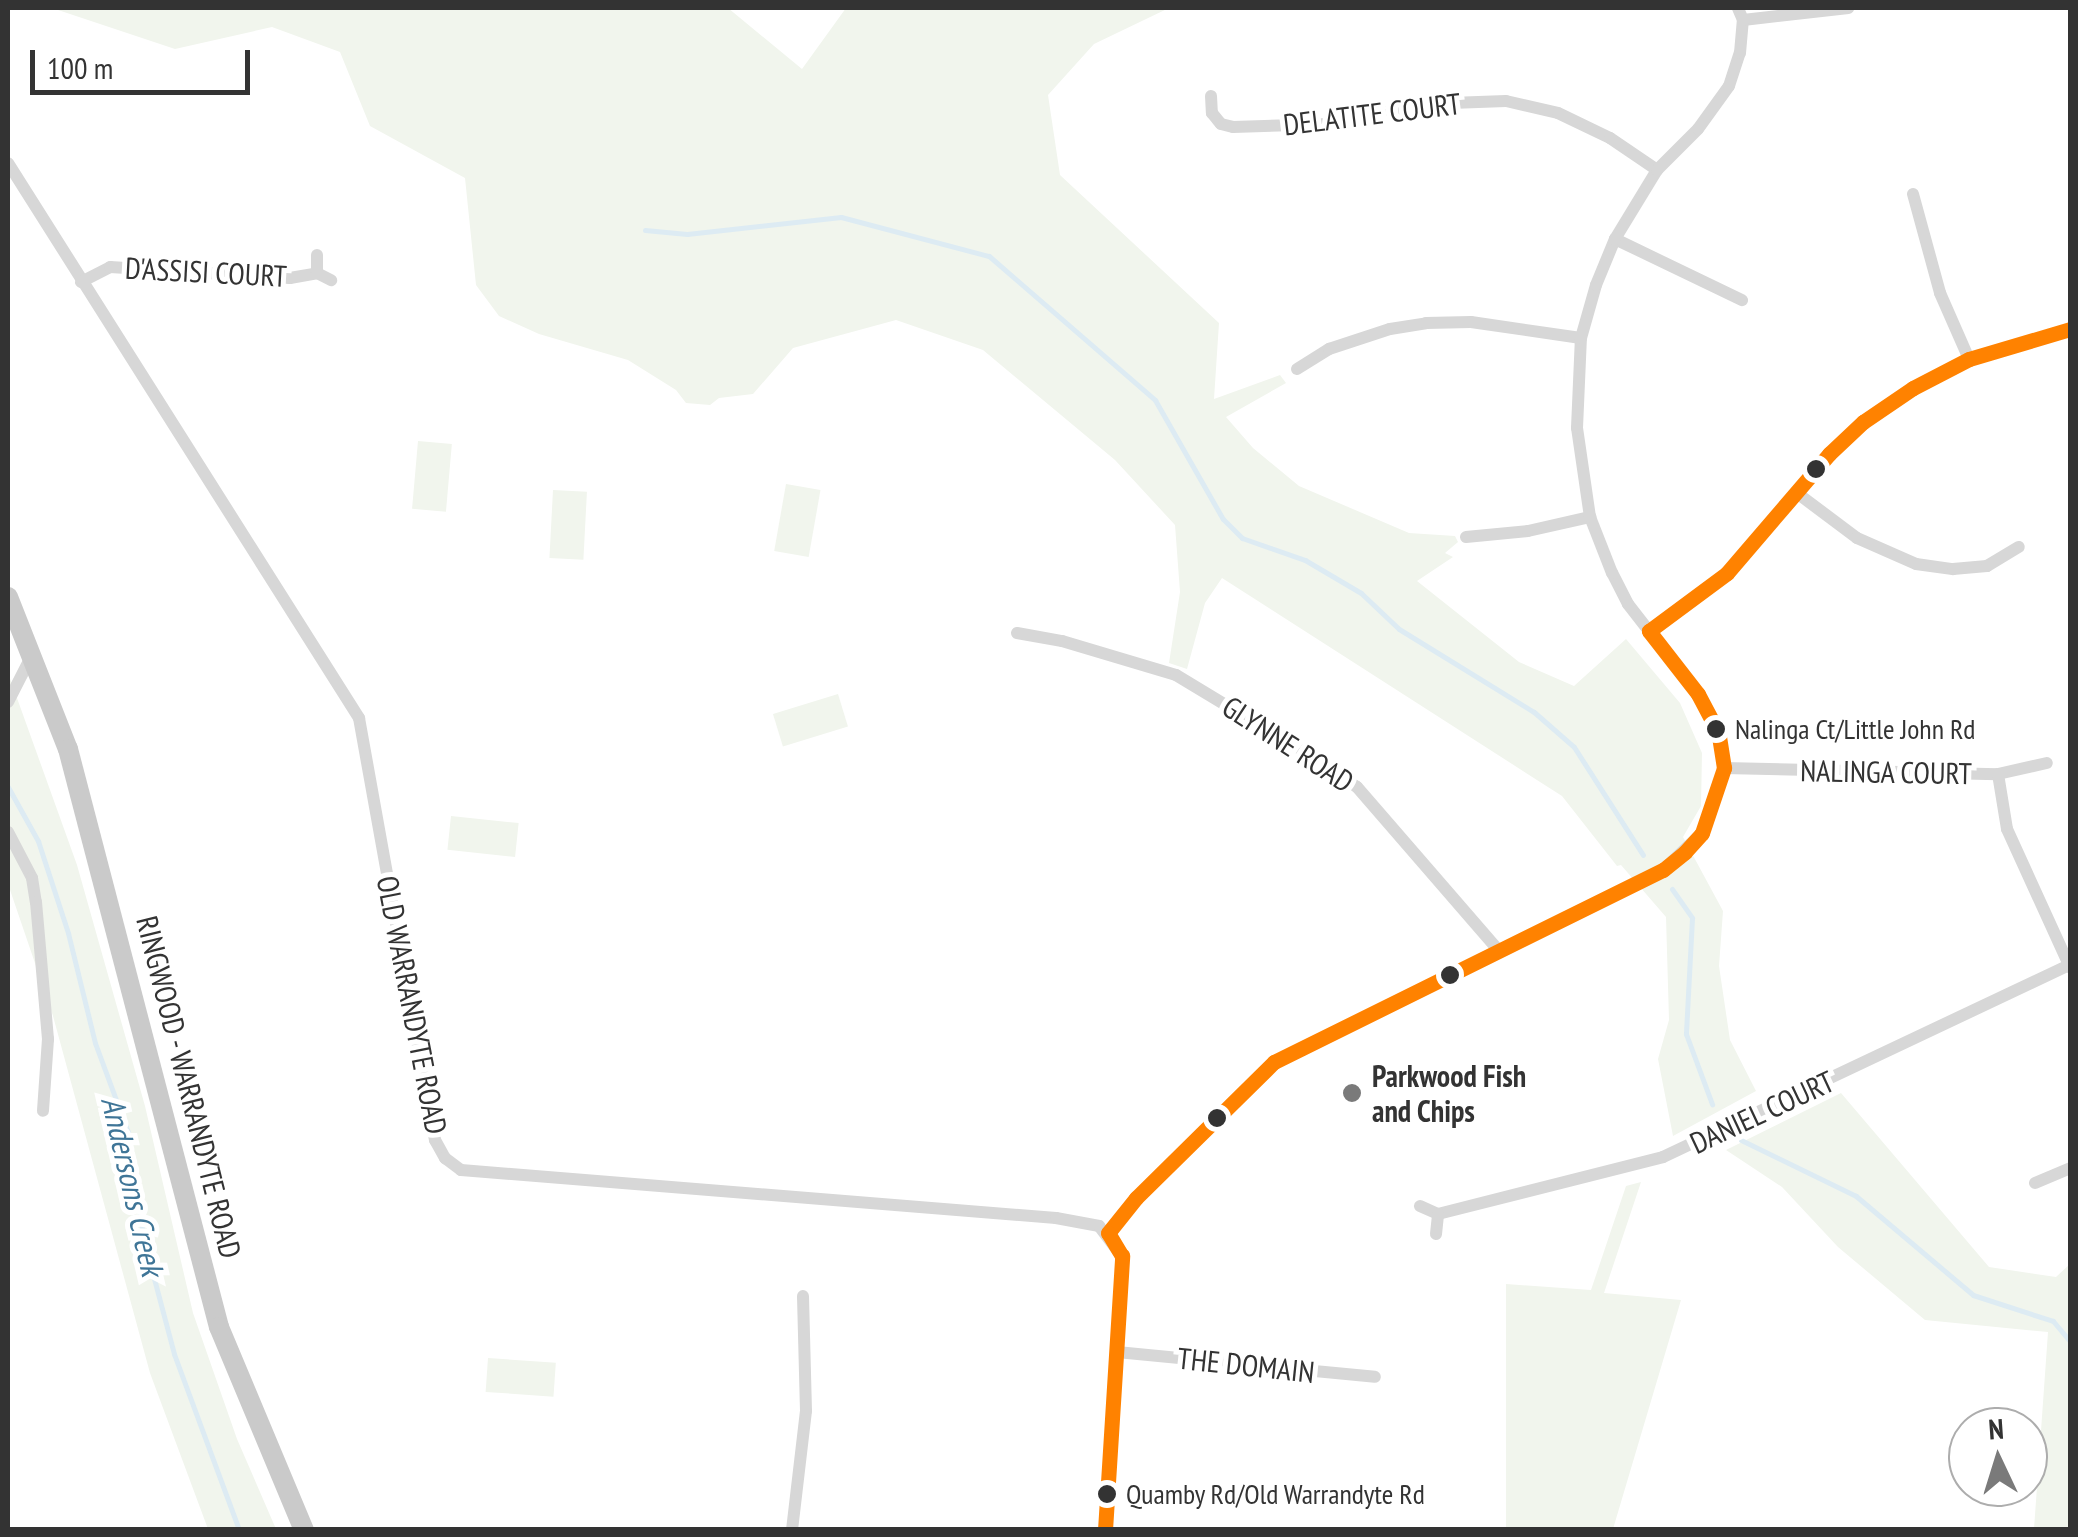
<!DOCTYPE html>
<style>
body{margin:0}
#map{position:relative;width:2078px;height:1537px;overflow:hidden;background:#fff;font-family:"PT Sans Narrow",sans-serif}
div>[style]{position:absolute}
.green>*{inset:0;background:#f1f5ed;transform-origin:0 0}
.stream>*{height:5px;margin:-2.5px;padding:0 2.5px;transform-origin:2.5px;border-radius:2.5px;background:#ddebf3}
.street>*{height:12px;margin:-6px;padding:0 6px;transform-origin:6px;border-radius:6px;background:#d7d7d7}
.primary>*{height:20px;margin:-10px;padding:0 10px;transform-origin:10px;border-radius:10px;background:#cacaca}
.bus-1>*{height:15px;margin:-7.5px;padding:0 7.5px;transform-origin:7.5px;border-radius:7.5px;background:#ff8200}
.dots>*{width:28px;height:28px;translate:-50% -50%;box-sizing:border-box;border:5px solid #fff;border-radius:50%}
span{translate:-50% -50%;white-space:nowrap;text-align:center;line-height:1.15;-webkit-text-stroke:10px #fff;paint-order:stroke}
.bus-label{font-size:28px;color:#333}
.left{translate:0 -50%;text-align:left}
.street-label{font-size:30px;color:#333}
.poi-label{font-size:30px;color:#333;font-weight:700}
.water-label{font-size:32px;color:#3f7597;font-style:italic}
.frame{position:absolute;inset:0;border:10px solid #333;pointer-events:none}
.north{position:absolute;left:1948px;top:1407px;width:100px;height:100px;box-sizing:border-box;background:#fff;border:2px solid #adadad;border-radius:50%;rotate:356deg;font-size:28px;font-weight:700;line-height:40px;text-align:center;color:#333}
.north::after{content:'';display:block;margin:auto;width:35px;height:45px;background:#7a7a7a;clip-path:polygon(50% 0,100% 100%,50% 72%,0 100%)}
.scale{position:absolute;left:30px;top:50px;width:220px;height:45px;box-sizing:border-box;border:5px solid #333;border-top:0;padding-left:12px;font-size:30px;line-height:35px;white-space:nowrap;color:#333;-webkit-text-stroke:8px #fff;paint-order:stroke}
</style>
<div id="map">
<div class="green">
<i style="clip-path:polygon(52px 8px,728px 8px,802px 69px,846px 8px,1169px 8px,1094px 44px,1048px 95px,1060px 175px,1219px 323px,1214px 399px,1280px 375px,1286px 383px,1226px 417px,1253px 448px,1299px 486px,1409px 533px,1455px 536px,1458px 542px,1445px 553px,1453px 557px,1417px 581px,1519px 662px,1574px 686px,1626px 639px,1680px 703px,1702px 753px,1701px 806px,1683px 837px,1723px 911px,1719px 966px,1730px 1040px,1756px 1091px,1673px 1136px,1658px 1059px,1669px 1020px,1666px 917px,1621px 865px,1617px 866px,1562px 796px,1222px 578px,1205px 603px,1187px 669px,1169px 663px,1180px 592px,1175px 525px,1115px 460px,983px 350px,896px 320px,793px 348px,753px 394px,719px 398px,710px 405px,686px 403px,676px 390px,628px 360px,539px 334px,499px 316px,476px 285px,465px 178px,370px 126px,340px 52px,272px 27px,175px 49px)"></i>
<i style="left:418px;top:441px;width:34px;height:68px;rotate:5deg"></i>
<i style="left:786px;top:484px;width:35px;height:68px;rotate:10deg"></i>
<i style="left:553px;top:490px;width:34px;height:68px;rotate:3deg"></i>
<i style="clip-path:polygon(8px 673px,77px 865px,145px 1106px,193px 1313px,237px 1439px,276px 1529px,208px 1529px,150px 1373px,53px 1016px,8px 884px)"></i>
<i style="left:838px;top:694px;width:34px;height:68px;rotate:73deg"></i>
<i style="left:451px;top:816px;width:68px;height:34px;rotate:6deg"></i>
<i style="clip-path:polygon(1841px 1093px,1989px 1267px,2056px 1277px,2070px 1264px,2070px 1529px,2034px 1529px,2048px 1332px,1925px 1320px,1838px 1247px,1782px 1187px,1726px 1150px)"></i>
<i style="clip-path:polygon(1641px 1182px,1604px 1293px,1681px 1300px,1613px 1529px,1506px 1529px,1506px 1284px,1591px 1290px,1626px 1186px)"></i>
<i style="left:488px;top:1358px;width:68px;height:34px;rotate:4deg"></i>
</div>
<div class="stream">
<i style="left:645px;top:230px;width:42px;rotate:5.4deg"></i>
<i style="left:687px;top:234px;width:155px;rotate:-6.3deg"></i>
<i style="left:841px;top:217px;width:153px;rotate:14.8deg"></i>
<i style="left:989px;top:256px;width:220px;rotate:40.9deg"></i>
<i style="left:1155px;top:400px;width:137px;rotate:60.3deg"></i>
<i style="left:1223px;top:519px;width:27px;rotate:45deg"></i>
<i style="left:1242px;top:538px;width:67px;rotate:19.2deg"></i>
<i style="left:1305px;top:560px;width:65px;rotate:30.5deg"></i>
<i style="left:1361px;top:593px;width:52px;rotate:43.5deg"></i>
<i style="left:1399px;top:629px;width:158px;rotate:31.6deg"></i>
<i style="left:1534px;top:712px;width:53px;rotate:41.2deg"></i>
<i style="left:1574px;top:747px;width:128px;rotate:57.4deg"></i>
<i style="left:8px;top:787px;width:62px;rotate:60.9deg"></i>
<i style="left:38px;top:841px;width:97px;rotate:71.9deg"></i>
<i style="left:68px;top:933px;width:113px;rotate:76.2deg"></i>
<i style="left:95px;top:1043px;width:95px;rotate:69.7deg"></i>
<i style="left:128px;top:1132px;width:110px;rotate:81.6deg"></i>
<i style="left:144px;top:1241px;width:117px;rotate:75.1deg"></i>
<i style="left:174px;top:1354px;width:188px;rotate:69.7deg"></i>
<i style="left:1672px;top:889px;width:35px;rotate:55deg"></i>
<i style="left:1692px;top:918px;width:116px;rotate:93deg"></i>
<i style="left:1686px;top:1034px;width:75px;rotate:69.6deg"></i>
<i style="left:1741px;top:1140px;width:128px;rotate:26deg"></i>
<i style="left:1856px;top:1196px;width:153px;rotate:40.2deg"></i>
<i style="left:1973px;top:1295px;width:84px;rotate:18deg"></i>
<i style="left:2053px;top:1321px;width:26px;rotate:50deg"></i>
</div>
<div class="street">
<i style="left:1743px;top:20px;width:106px;rotate:-6.5deg"></i>
<i style="left:1211px;top:96px;width:17px;rotate:87deg"></i>
<i style="left:1212px;top:113px;width:14px;rotate:51deg"></i>
<i style="left:1221px;top:124px;width:12px;rotate:14deg"></i>
<i style="left:1233px;top:127px;width:97px;rotate:-1.8deg"></i>
<i style="left:1330px;top:124px;width:95px;rotate:-12.1deg"></i>
<i style="left:1423px;top:104px;width:83px;rotate:-2.1deg"></i>
<i style="left:1506px;top:101px;width:53px;rotate:13deg"></i>
<i style="left:1558px;top:113px;width:58px;rotate:25.7deg"></i>
<i style="left:1610px;top:138px;width:57px;rotate:34.2deg"></i>
<i style="left:8px;top:163px;width:657px;rotate:57.69deg"></i>
<i style="left:359px;top:718px;width:429px;rotate:79.8deg"></i>
<i style="left:435px;top:1140px;width:21px;rotate:61deg"></i>
<i style="left:445px;top:1158px;width:20px;rotate:37deg"></i>
<i style="left:461px;top:1170px;width:597px;rotate:4.61deg"></i>
<i style="left:1056px;top:1218px;width:44px;rotate:10.5deg"></i>
<i style="left:1099px;top:1226px;width:38px;rotate:53deg"></i>
<i style="left:1122px;top:1256px;width:275px;rotate:93.6deg"></i>
<i style="left:1913px;top:194px;width:103px;rotate:74.7deg"></i>
<i style="left:1940px;top:293px;width:72px;rotate:66.3deg"></i>
<i style="left:1615px;top:239px;width:141px;rotate:25.7deg"></i>
<i style="left:317px;top:273px;width:18px;rotate:-90deg"></i>
<i style="left:81px;top:282px;width:33px;rotate:-27deg"></i>
<i style="left:110px;top:267px;width:180px;rotate:3.5deg"></i>
<i style="left:290px;top:278px;width:27px;rotate:-10deg"></i>
<i style="left:317px;top:273px;width:16px;rotate:27deg"></i>
<i style="left:1297px;top:369px;width:38px;rotate:-32deg"></i>
<i style="left:1329px;top:349px;width:64px;rotate:-18.2deg"></i>
<i style="left:1390px;top:329px;width:36px;rotate:-9deg"></i>
<i style="left:1426px;top:323px;width:45px;rotate:-1.3deg"></i>
<i style="left:1471px;top:322px;width:111px;rotate:8.3deg"></i>
<i style="left:1797px;top:493px;width:75px;rotate:36.9deg"></i>
<i style="left:1857px;top:538px;width:64px;rotate:23.8deg"></i>
<i style="left:1916px;top:564px;width:37px;rotate:8deg"></i>
<i style="left:1953px;top:569px;width:34px;rotate:-5deg"></i>
<i style="left:1987px;top:566px;width:37px;rotate:-31deg"></i>
<i style="left:1466px;top:537px;width:62px;rotate:-5.5deg"></i>
<i style="left:1528px;top:531px;width:64px;rotate:-12.7deg"></i>
<i style="left:1649px;top:631px;width:97px;rotate:-36.6deg"></i>
<i style="left:1727px;top:573px;width:157px;rotate:-49.4deg"></i>
<i style="left:1829px;top:454px;width:47px;rotate:-43.3deg"></i>
<i style="left:1863px;top:422px;width:60px;rotate:-34.2deg"></i>
<i style="left:1913px;top:388px;width:63px;rotate:-27.4deg"></i>
<i style="left:1969px;top:359px;width:105px;rotate:-16.5deg"></i>
<i style="left:1017px;top:633px;width:46px;rotate:10.1deg"></i>
<i style="left:1062px;top:641px;width:119px;rotate:16.6deg"></i>
<i style="left:1176px;top:675px;width:159px;rotate:31.1deg"></i>
<i style="left:1312px;top:757px;width:54px;rotate:33.7deg"></i>
<i style="left:1357px;top:787px;width:216px;rotate:49.1deg"></i>
<i style="left:8px;top:702px;width:53px;rotate:-62.9deg"></i>
<i style="left:1724px;top:768px;width:274px;rotate:1.3deg"></i>
<i style="left:1998px;top:774px;width:50px;rotate:-12.7deg"></i>
<i style="left:1998px;top:774px;width:56px;rotate:80.7deg"></i>
<i style="left:2007px;top:829px;width:152px;rotate:65.5deg"></i>
<i style="left:8px;top:832px;width:52px;rotate:62.4deg"></i>
<i style="left:32px;top:878px;width:24px;rotate:81deg"></i>
<i style="left:36px;top:902px;width:138px;rotate:85deg"></i>
<i style="left:48px;top:1039px;width:72px;rotate:94deg"></i>
<i style="left:2035px;top:1183px;width:38px;rotate:-23deg"></i>
<i style="left:1420px;top:1206px;width:20px;rotate:24deg"></i>
<i style="left:1438px;top:1214px;width:232px;rotate:-14.2deg"></i>
<i style="left:1663px;top:1157px;width:449px;rotate:-25.3deg"></i>
<i style="left:1108px;top:1233px;width:45px;rotate:-51.3deg"></i>
<i style="left:1136px;top:1198px;width:194px;rotate:-44.6deg"></i>
<i style="left:1274px;top:1062px;width:434px;rotate:-26.3deg"></i>
<i style="left:1663px;top:870px;width:54px;rotate:-43.5deg"></i>
<i style="left:1702px;top:833px;width:69px;rotate:-71.3deg"></i>
<i style="left:1724px;top:768px;width:36px;rotate:-99deg"></i>
<i style="left:1718px;top:732px;width:43px;rotate:-117.8deg"></i>
<i style="left:1698px;top:694px;width:114px;rotate:-127.9deg"></i>
<i style="left:1628px;top:604px;width:35px;rotate:-117deg"></i>
<i style="left:1612px;top:573px;width:60px;rotate:-111.4deg"></i>
<i style="left:1590px;top:517px;width:90px;rotate:-98.3deg"></i>
<i style="left:1577px;top:428px;width:90px;rotate:-87.5deg"></i>
<i style="left:1581px;top:338px;width:55px;rotate:-74.2deg"></i>
<i style="left:1596px;top:285px;width:50px;rotate:-67.6deg"></i>
<i style="left:1615px;top:239px;width:81px;rotate:-58.7deg"></i>
<i style="left:1657px;top:170px;width:58px;rotate:-45deg"></i>
<i style="left:1698px;top:129px;width:53px;rotate:-54.2deg"></i>
<i style="left:1729px;top:86px;width:35px;rotate:-72deg"></i>
<i style="left:1740px;top:53px;width:33px;rotate:-85deg"></i>
<i style="left:1743px;top:20px;width:13px;rotate:-113deg"></i>
<i style="left:1436px;top:1234px;width:20px;rotate:-84deg"></i>
<i style="left:1117px;top:1352px;width:259px;rotate:5.5deg"></i>
<i style="left:792px;top:1530px;width:120px;rotate:-83.3deg"></i>
<i style="left:806px;top:1411px;width:115px;rotate:-91.5deg"></i>
</div>
<div class="primary">
<i style="left:8px;top:597px;width:163px;rotate:68.5deg"></i>
<i style="left:68px;top:749px;width:597px;rotate:75.36deg"></i>
<i style="left:219px;top:1327px;width:220px;rotate:67.3deg"></i>
</div>
<div class="bus-1">
<i style="left:1649px;top:631px;width:97px;rotate:-36.6deg"></i>
<i style="left:1727px;top:573px;width:157px;rotate:-49.4deg"></i>
<i style="left:1829px;top:454px;width:47px;rotate:-43.3deg"></i>
<i style="left:1863px;top:422px;width:60px;rotate:-34.2deg"></i>
<i style="left:1913px;top:388px;width:63px;rotate:-27.4deg"></i>
<i style="left:1969px;top:359px;width:105px;rotate:-16.5deg"></i>
<i style="left:1108px;top:1233px;width:45px;rotate:-51.3deg"></i>
<i style="left:1136px;top:1198px;width:194px;rotate:-44.6deg"></i>
<i style="left:1274px;top:1062px;width:434px;rotate:-26.3deg"></i>
<i style="left:1663px;top:870px;width:28px;rotate:-39deg"></i>
<i style="left:1685px;top:852px;width:25px;rotate:-48deg"></i>
<i style="left:1702px;top:833px;width:69px;rotate:-71.3deg"></i>
<i style="left:1724px;top:768px;width:36px;rotate:-99deg"></i>
<i style="left:1718px;top:732px;width:43px;rotate:-117.8deg"></i>
<i style="left:1698px;top:694px;width:80px;rotate:-127.9deg"></i>
<i style="left:1105px;top:1530px;width:275px;rotate:-86.4deg"></i>
<i style="left:1122px;top:1256px;width:27px;rotate:-121deg"></i>
</div>
<div class="dots">
<i style="left:1816px;top:469px;background:#333"></i>
<i style="left:1716px;top:729px;background:#333"></i>
<i style="left:1450px;top:975px;background:#333"></i>
<i style="left:1352px;top:1093px;background:#7a7a7a"></i>
<i style="left:1217px;top:1118px;background:#333"></i>
<i style="left:1107px;top:1494px;background:#333"></i>
</div>
<div class="bus-label">
<span class="left" style="left:1735px;top:729px">Nalinga Ct/Little John Rd</span>
<span class="left" style="left:1126px;top:1494px">Quamby Rd/Old Warrandyte Rd</span>
</div>
<div class="street-label">
<span style="left:1372px;top:114px;rotate:-7deg">DELATITE COURT</span>
<span style="left:206px;top:272px;rotate:3deg">D'ASSISI COURT</span>
<span style="left:1288px;top:744px;rotate:33deg">GLYNNE ROAD</span>
<span style="left:1886px;top:772px;rotate:1deg">NALINGA COURT</span>
<span style="left:412px;top:1005px;rotate:79deg">OLD WARRANDYTE ROAD</span>
<span style="left:189px;top:1087px;rotate:76deg">RINGWOOD - WARRANDYTE ROAD</span>
<span style="left:1762px;top:1112px;rotate:-25deg">DANIEL COURT</span>
<span style="left:1246px;top:1365px;rotate:6deg">THE DOMAIN</span>
</div>
<div class="poi-label">
<span class="left" style="left:1372px;top:1093px">Parkwood Fish<br>and Chips</span>
</div>
<div class="water-label">
<span style="left:133px;top:1186px;rotate:77deg">Andersons Creek</span>
</div>
<div class="frame"></div>
<div class="north">N</div>
<div class="scale">100 m</div>
</div>
